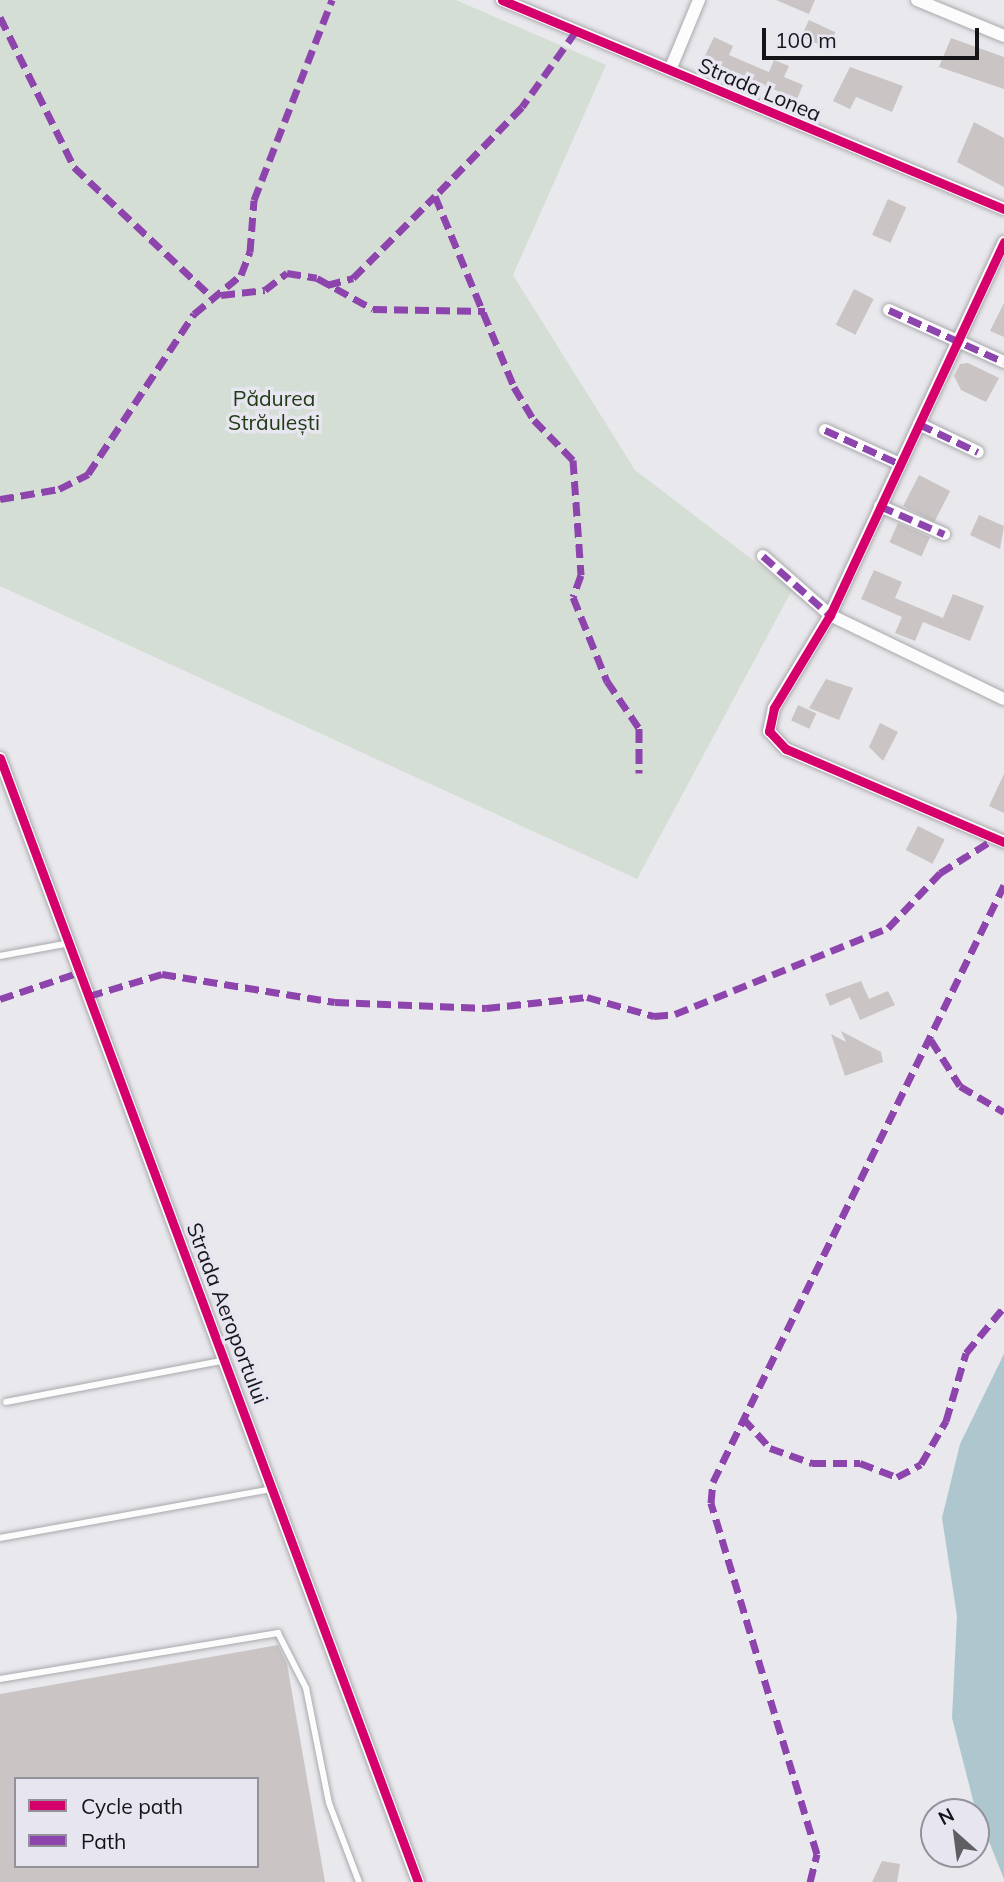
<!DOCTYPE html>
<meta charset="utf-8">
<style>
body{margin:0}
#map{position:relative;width:1004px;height:1882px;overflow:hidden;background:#e8e8ed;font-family:Mulish,sans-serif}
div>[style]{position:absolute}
.green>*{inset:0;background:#d5ded4}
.water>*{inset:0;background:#aec7cf}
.building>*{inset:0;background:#cac5c4;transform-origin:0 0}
.roads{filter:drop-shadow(0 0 2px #a9a9ad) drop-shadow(0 0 2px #a9a9ad)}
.service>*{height:6px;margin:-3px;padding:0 3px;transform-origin:3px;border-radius:3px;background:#fcfcfc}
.minor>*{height:12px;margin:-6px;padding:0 6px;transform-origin:6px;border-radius:6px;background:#fcfcfc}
.quiet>*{height:7px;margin-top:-3.5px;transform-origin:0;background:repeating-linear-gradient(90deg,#8e44ad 0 14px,transparent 0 21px)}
.cycleway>*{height:9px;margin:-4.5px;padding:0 4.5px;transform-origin:4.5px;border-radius:4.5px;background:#d6006c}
span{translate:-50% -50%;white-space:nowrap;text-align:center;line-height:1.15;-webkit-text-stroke:7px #e7e5f0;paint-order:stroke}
.street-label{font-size:21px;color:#151418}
.park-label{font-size:21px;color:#213b14}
.legend{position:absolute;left:14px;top:1777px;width:245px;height:91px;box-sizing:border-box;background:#e7e5f0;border:2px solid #93919a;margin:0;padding:9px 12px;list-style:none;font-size:21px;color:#151418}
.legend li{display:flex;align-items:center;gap:14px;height:35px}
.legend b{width:35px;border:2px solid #93919a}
.north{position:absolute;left:920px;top:1798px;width:70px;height:70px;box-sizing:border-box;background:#e7e5f0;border:2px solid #93919a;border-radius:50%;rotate:332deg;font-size:19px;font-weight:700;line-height:28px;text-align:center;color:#151418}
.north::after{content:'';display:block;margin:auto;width:24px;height:32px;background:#5f5e63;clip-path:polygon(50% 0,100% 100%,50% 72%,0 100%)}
.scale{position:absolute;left:762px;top:28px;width:217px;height:32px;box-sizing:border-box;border:4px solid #151418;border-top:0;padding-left:9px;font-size:21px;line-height:24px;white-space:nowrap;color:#151418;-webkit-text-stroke:5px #e7e5f0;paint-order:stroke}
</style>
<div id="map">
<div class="green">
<i style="clip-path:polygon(0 0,456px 0,606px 65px,513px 275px,635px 470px,792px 590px,637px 879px,0 586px)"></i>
</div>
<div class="water">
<i style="clip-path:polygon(1004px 1354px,1004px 1879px,974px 1804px,952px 1718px,957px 1616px,942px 1518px,960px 1444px)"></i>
</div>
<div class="building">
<i style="clip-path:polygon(776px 0,815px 0,809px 14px)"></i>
<i style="left:809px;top:20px;width:29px;height:18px;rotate:25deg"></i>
<i style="clip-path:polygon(714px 37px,733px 46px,729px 55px,769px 72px,774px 60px,789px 66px,784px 77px,803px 85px,797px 99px,744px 77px,740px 87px,701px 64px)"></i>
<i style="clip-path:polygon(951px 38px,1004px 57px,1004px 89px,939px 67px)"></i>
<i style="clip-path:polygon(850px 67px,903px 86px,892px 112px,856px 97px,850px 109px,833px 101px)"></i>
<i style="clip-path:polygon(974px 122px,1004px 138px,1004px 187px,957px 162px)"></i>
<i style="left:888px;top:199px;width:20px;height:39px;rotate:24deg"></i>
<i style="left:854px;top:289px;width:22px;height:40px;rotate:27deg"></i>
<i style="clip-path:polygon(1004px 303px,1004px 337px,990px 331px)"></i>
<i style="clip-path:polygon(968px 363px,999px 378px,986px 402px,961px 390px,954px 376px,960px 364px)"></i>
<i style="left:919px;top:475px;width:35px;height:35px;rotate:27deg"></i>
<i style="clip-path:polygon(979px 515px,1004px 526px,1000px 549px,970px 535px)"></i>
<i style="left:898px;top:523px;width:35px;height:21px;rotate:24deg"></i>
<i style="clip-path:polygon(874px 570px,902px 582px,895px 598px,943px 618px,953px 594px,984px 606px,970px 641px,923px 622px,915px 641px,895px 633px,902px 617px,861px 599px)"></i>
<i style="clip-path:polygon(826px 679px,853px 688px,839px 720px,809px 708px)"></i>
<i style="left:798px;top:705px;width:20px;height:17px;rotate:24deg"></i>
<i style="clip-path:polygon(880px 723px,898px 732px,883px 761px,869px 747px)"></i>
<i style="clip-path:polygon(1004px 774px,1004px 813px,989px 806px)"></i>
<i style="left:918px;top:826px;width:30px;height:27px;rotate:27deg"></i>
<i style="clip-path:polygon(861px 981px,869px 999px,888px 991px,895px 1005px,860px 1020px,850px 997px,830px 1006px,825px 994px)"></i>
<i style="clip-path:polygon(841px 1031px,881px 1052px,883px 1062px,845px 1076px,831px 1034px,846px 1042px)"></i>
<i style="clip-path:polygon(evenodd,278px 1645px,287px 1664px,325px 1882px,0 1882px,0 1694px,278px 1645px,16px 1779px,257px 1779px,257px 1866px,16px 1866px,16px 1779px)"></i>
<i style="clip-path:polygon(882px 1861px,900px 1864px,897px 1882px,872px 1882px)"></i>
</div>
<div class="roads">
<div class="service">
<i style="left:0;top:956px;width:71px;rotate:-10.5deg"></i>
<i style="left:6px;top:1402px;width:224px;rotate:-10.8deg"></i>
<i style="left:0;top:1538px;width:277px;rotate:-10.2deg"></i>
<i style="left:0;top:1679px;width:282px;rotate:-9.4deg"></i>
<i style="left:278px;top:1633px;width:62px;rotate:63deg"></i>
<i style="left:306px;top:1688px;width:117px;rotate:78.7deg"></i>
<i style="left:329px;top:1803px;width:85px;rotate:69.2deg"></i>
</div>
<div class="minor">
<i style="left:502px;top:0;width:544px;rotate:22.6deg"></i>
<i style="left:917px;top:0;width:94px;rotate:22.5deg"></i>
<i style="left:670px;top:70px;width:76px;rotate:-67.5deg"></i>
<i style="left:1004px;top:242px;width:412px;rotate:115deg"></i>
<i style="left:830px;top:615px;width:109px;rotate:121.1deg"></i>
<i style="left:774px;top:708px;width:24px;rotate:102deg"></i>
<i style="left:769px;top:731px;width:25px;rotate:47deg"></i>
<i style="left:786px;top:749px;width:237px;rotate:23.1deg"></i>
<i style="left:889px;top:310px;width:126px;rotate:24.3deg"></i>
<i style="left:919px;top:424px;width:65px;rotate:25.4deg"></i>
<i style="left:825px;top:430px;width:82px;rotate:24.4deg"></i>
<i style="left:880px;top:506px;width:70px;rotate:23.6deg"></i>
<i style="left:763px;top:556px;width:89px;rotate:41.4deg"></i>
<i style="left:830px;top:615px;width:193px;rotate:25.8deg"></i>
<i style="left:0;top:758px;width:1199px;rotate:69.6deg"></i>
</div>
</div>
<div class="quiet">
<i style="left:0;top:17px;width:167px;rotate:63.7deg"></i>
<i style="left:74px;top:167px;width:191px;rotate:43.3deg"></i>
<i style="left:576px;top:31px;width:93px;rotate:125.4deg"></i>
<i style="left:522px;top:107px;width:124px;rotate:134.3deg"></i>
<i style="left:435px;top:196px;width:207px;rotate:67.5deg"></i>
<i style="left:514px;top:387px;width:39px;rotate:59deg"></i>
<i style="left:534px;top:420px;width:56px;rotate:45.7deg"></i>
<i style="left:573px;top:460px;width:115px;rotate:86deg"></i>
<i style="left:581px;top:575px;width:23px;rotate:110deg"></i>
<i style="left:573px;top:597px;width:91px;rotate:68deg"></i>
<i style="left:607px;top:681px;width:57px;rotate:55.8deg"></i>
<i style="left:639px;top:728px;width:45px;rotate:90deg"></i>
<i style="left:327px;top:285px;width:27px;rotate:-15deg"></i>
<i style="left:353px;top:278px;width:116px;rotate:-45deg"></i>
<i style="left:221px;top:295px;width:44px;rotate:-6.5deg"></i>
<i style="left:265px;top:290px;width:28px;rotate:-38deg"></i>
<i style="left:287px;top:273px;width:30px;rotate:9deg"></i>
<i style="left:317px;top:278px;width:64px;rotate:29deg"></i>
<i style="left:373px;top:309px;width:112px;rotate:1deg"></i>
<i style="left:889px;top:310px;width:126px;rotate:24.3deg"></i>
<i style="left:919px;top:424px;width:65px;rotate:25.4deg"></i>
<i style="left:825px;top:430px;width:82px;rotate:24.4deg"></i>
<i style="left:0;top:499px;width:60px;rotate:-9.6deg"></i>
<i style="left:59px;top:489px;width:33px;rotate:-27deg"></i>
<i style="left:88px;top:474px;width:192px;rotate:-56.5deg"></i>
<i style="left:194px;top:314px;width:61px;rotate:-39.7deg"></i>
<i style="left:241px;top:275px;width:25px;rotate:-69deg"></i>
<i style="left:250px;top:252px;width:52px;rotate:-85.6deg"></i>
<i style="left:254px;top:200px;width:215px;rotate:-68.7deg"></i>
<i style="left:880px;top:506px;width:70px;rotate:23.6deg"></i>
<i style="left:763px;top:556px;width:89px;rotate:41.4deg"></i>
<i style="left:89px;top:996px;width:76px;rotate:-16.8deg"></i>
<i style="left:162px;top:974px;width:175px;rotate:9.2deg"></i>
<i style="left:335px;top:1002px;width:151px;rotate:2.3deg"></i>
<i style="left:486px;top:1008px;width:102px;rotate:-6.2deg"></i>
<i style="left:587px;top:997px;width:70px;rotate:15.8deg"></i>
<i style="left:654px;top:1016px;width:21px;rotate:-5deg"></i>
<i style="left:675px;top:1014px;width:230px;rotate:-22deg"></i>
<i style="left:888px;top:928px;width:76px;rotate:-46.6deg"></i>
<i style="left:940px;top:873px;width:64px;rotate:-32.2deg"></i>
<i style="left:0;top:999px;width:84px;rotate:-18.6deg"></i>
<i style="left:931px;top:1040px;width:54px;rotate:57.8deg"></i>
<i style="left:960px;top:1086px;width:51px;rotate:30.6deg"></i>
<i style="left:743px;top:1418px;width:40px;rotate:48deg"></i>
<i style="left:770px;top:1448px;width:45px;rotate:19.7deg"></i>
<i style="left:812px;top:1463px;width:48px"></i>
<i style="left:860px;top:1463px;width:40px;rotate:21deg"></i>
<i style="left:897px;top:1477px;width:27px;rotate:-28deg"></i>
<i style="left:921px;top:1464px;width:50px;rotate:-59.8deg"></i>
<i style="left:946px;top:1421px;width:71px;rotate:-73.6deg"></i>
<i style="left:966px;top:1353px;width:60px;rotate:-50.4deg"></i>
<i style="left:810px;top:1882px;width:29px;rotate:-76deg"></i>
<i style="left:817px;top:1854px;width:367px;rotate:-106.8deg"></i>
<i style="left:711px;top:1503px;width:21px;rotate:-85deg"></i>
<i style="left:713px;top:1482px;width:664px;rotate:-64.01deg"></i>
</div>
<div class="cycleway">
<i style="left:502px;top:0;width:544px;rotate:22.6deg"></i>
<i style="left:1004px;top:242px;width:412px;rotate:115deg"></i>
<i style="left:830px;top:615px;width:109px;rotate:121.1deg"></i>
<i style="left:774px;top:708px;width:24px;rotate:102deg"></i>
<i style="left:769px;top:731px;width:25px;rotate:47deg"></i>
<i style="left:786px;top:749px;width:237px;rotate:23.1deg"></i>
<i style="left:0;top:758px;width:1199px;rotate:69.6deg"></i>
</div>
<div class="street-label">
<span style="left:760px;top:89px;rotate:23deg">Strada Lonea</span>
<span style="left:228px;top:1313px;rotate:69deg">Strada Aeroportului</span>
</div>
<div class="park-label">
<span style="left:274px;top:410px">Pădurea<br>Străulești</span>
</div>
<ul class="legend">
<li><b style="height:9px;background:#d6006c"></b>Cycle path</li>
<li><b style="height:9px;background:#8e44ad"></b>Path</li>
</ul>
<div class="north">N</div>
<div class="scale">100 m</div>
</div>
